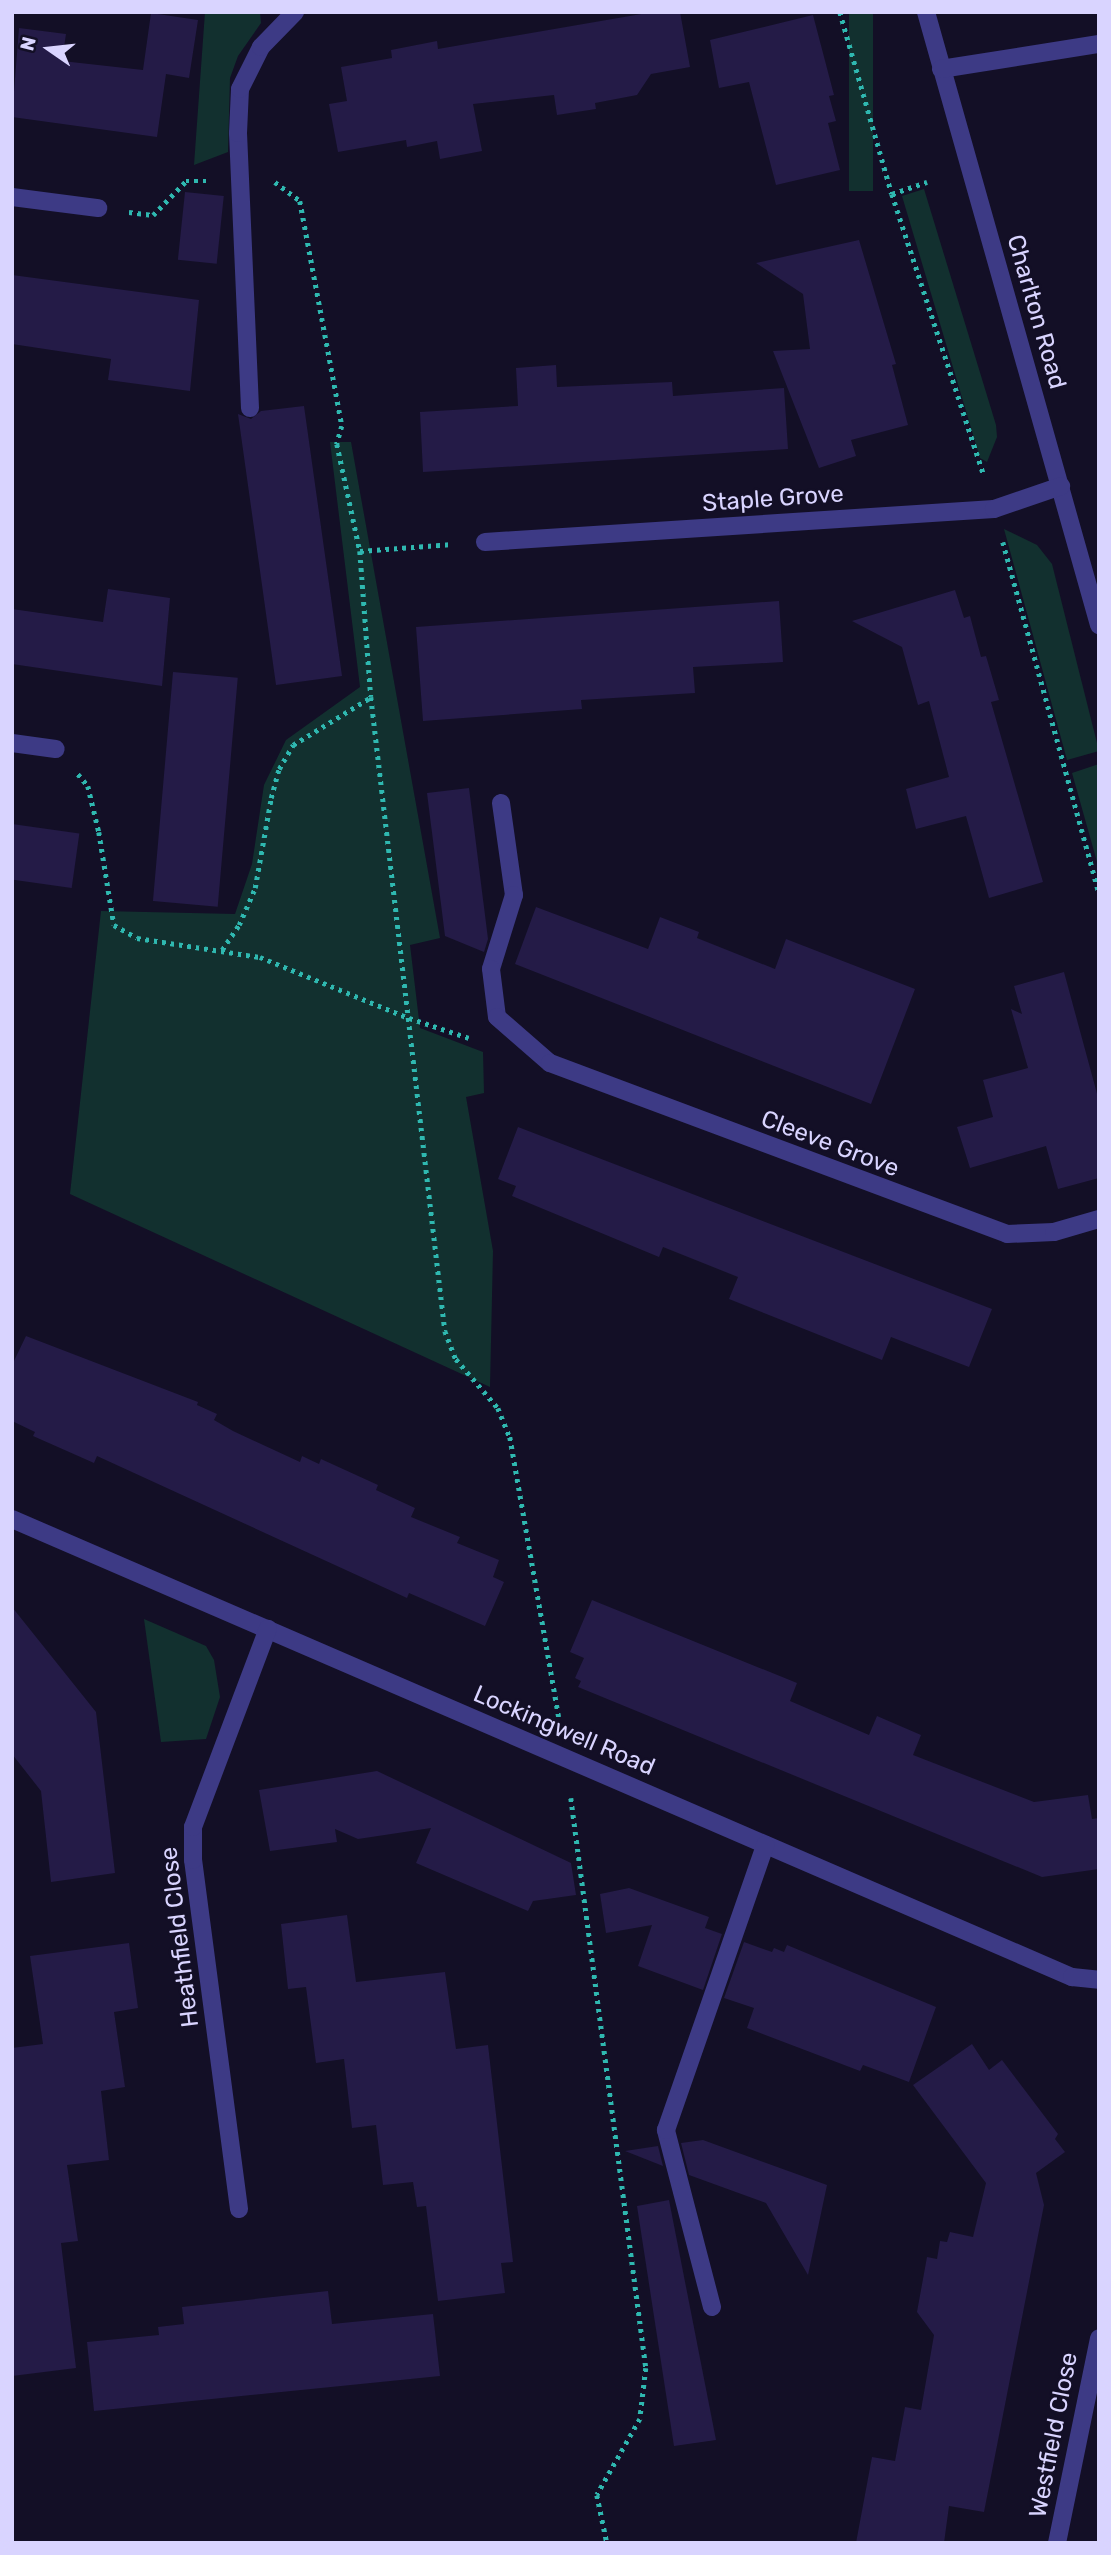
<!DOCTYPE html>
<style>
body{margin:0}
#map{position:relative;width:1111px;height:2555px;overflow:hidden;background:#130f26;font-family:Rubik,sans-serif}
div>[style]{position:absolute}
.green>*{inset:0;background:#12302f;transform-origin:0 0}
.building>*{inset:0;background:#241b47;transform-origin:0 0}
.path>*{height:4.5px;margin-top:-2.25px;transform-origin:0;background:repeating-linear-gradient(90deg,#2fb8b0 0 3.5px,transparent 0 8.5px)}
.minor>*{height:18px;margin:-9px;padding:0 9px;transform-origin:9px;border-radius:9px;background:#3d3a85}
span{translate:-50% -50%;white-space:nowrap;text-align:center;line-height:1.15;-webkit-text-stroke:5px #130f26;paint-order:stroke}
.street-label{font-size:24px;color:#d9d4ff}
.frame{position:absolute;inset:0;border:14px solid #d9d4ff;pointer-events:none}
.north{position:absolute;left:14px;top:14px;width:70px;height:70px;-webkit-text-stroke:5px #130f26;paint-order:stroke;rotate:284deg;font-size:19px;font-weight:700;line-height:28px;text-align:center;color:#d9d4ff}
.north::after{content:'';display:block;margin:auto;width:24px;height:32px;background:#d9d4ff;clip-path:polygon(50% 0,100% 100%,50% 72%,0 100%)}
</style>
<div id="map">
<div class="green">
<i style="clip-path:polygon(205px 12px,260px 12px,261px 23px,238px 56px,230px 78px,228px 152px,194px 165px)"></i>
<i style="left:849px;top:12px;width:24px;height:179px"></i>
<i style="clip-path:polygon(924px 189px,996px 425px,997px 437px,987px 462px,980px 458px,902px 196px)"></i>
<i style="clip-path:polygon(330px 442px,351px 442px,440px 938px,410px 945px,420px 1028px,483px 1052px,484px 1093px,466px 1097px,493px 1251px,490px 1387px,70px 1194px,101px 911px,235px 914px,252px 864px,264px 785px,286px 740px,360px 687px)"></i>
<i style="clip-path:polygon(1004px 529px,1037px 545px,1052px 564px,1099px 751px,1067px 760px)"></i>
<i style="clip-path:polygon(1099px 764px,1099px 869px,1072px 773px)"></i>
<i style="clip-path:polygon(144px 1619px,206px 1646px,214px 1660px,220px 1697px,206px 1739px,161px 1742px)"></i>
</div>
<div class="building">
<i style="clip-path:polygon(653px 12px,680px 12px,690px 67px,651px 74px,637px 95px,595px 103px,596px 109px,557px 115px,554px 95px,473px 104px,482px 151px,440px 159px,437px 141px,407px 147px,406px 140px,338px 152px,329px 104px,347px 101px,341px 67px,392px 58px,391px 50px,437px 41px,438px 49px)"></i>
<i style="clip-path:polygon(151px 13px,198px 20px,189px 78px,166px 74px,157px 137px,12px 117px,19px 28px,66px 34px,62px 61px,143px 70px)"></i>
<i style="clip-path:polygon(813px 15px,834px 95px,829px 96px,836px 121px,828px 123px,840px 170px,776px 185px,749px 82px,719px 88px,710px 40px)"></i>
<i style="left:185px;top:192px;width:39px;height:68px;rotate:6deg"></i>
<i style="clip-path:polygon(859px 240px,896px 364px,892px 365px,908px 425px,851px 440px,856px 456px,819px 468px,773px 351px,810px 349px,803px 294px,756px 263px)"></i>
<i style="clip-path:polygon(12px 275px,199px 300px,190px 391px,108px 380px,111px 359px,12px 344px)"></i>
<i style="clip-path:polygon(556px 365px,557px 387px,672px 382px,673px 396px,784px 388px,788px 449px,423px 472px,420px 412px,518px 406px,516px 368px)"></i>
<i style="clip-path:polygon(304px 406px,342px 676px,276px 685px,238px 414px,251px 419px,261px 411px)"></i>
<i style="clip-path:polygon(108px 589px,170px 598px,162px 686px,12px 664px,12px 609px,103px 622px)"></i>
<i style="clip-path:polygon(955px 590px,964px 618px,970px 616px,981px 657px,986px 656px,999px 700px,991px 702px,1043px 882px,989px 898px,966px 816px,916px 829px,906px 789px,949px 777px,929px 701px,918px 705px,902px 647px,852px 621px)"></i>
<i style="clip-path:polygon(779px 601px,783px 662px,693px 667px,695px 693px,581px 700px,582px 709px,423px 721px,416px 627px)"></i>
<i style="left:173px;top:672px;width:65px;height:230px;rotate:5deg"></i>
<i style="clip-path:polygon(469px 788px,488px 939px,484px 952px,445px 936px,427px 793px)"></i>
<i style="left:12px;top:824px;width:68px;height:55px;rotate:8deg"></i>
<i style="clip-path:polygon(536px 907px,648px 949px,660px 917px,699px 932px,697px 938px,775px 969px,786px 939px,915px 989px,871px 1104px,515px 964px)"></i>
<i style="clip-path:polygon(1064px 972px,1099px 1101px,1099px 1178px,1058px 1189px,1046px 1146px,970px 1168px,957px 1127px,993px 1117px,983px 1080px,1028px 1068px,1011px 1009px,1022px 1014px,1014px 986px)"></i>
<i style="clip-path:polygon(518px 1127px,992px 1309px,969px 1367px,891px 1337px,882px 1360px,729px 1299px,738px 1277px,663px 1247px,659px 1257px,512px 1196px,516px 1186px,498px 1179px)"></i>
<i style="clip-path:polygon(26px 1336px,198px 1402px,197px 1405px,217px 1414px,214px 1420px,233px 1431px,300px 1462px,302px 1456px,319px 1464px,321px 1459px,378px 1485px,376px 1490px,415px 1508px,411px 1517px,460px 1537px,457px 1543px,499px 1560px,493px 1577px,504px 1582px,485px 1626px,409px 1593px,407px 1598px,97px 1456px,94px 1463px,33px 1436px,35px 1432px,12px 1421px,12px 1365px)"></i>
<i style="clip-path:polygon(592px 1600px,797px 1683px,790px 1701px,869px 1735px,877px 1716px,921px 1735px,913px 1755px,1034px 1802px,1088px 1795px,1092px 1819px,1099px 1818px,1099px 1869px,1042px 1877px,578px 1687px,581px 1681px,575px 1678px,584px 1658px,570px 1652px)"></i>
<i style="clip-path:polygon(12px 1607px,96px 1712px,115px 1873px,51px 1882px,41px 1791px,12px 1754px)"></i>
<i style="clip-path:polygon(377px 1771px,571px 1863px,576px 1895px,533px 1901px,528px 1911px,416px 1863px,431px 1828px,358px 1839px,335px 1829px,337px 1842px,270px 1851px,259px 1790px)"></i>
<i style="clip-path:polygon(629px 1888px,709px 1917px,705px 1928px,722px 1934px,703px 1990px,638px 1966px,652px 1925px,606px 1933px,600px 1894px)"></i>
<i style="clip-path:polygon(347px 1915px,356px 1982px,445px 1972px,456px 2049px,488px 2045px,513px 2262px,501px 2263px,505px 2293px,438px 2301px,426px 2206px,417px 2207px,413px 2182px,383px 2185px,376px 2125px,352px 2128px,344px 2059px,316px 2063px,306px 1987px,288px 1989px,281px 1924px)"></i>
<i style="clip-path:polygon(744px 1942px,772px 1952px,774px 1948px,784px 1952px,787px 1945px,936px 2007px,909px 2082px,863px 2065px,860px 2071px,747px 2028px,754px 2008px,724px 1998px)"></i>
<i style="clip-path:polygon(129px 1943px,138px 2008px,114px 2012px,125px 2087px,101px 2091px,109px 2160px,67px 2165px,78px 2241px,61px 2243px,76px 2368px,12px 2376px,12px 2048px,43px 2044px,30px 1956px)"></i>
<i style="clip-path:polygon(972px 2044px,989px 2070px,1002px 2060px,1058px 2134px,1055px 2139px,1065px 2152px,1036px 2173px,1044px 2205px,984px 2512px,949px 2506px,944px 2543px,856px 2543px,872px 2457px,895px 2461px,905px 2407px,921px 2410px,934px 2335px,917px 2312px,927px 2257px,937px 2259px,940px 2241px,947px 2242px,950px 2232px,973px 2237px,986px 2183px,913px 2085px)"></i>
<i style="clip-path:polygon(703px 2140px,827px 2185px,808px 2275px,766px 2203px,689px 2175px,681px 2143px)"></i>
<i style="clip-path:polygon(658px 2146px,663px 2166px,625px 2151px)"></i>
<i style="clip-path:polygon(669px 2200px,716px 2440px,674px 2446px,637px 2206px)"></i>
<i style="clip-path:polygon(328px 2291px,332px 2324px,433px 2314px,440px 2376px,94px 2411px,87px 2342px,159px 2335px,158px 2327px,184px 2324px,182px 2307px)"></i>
</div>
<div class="path">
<i style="left:840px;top:12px;width:189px;rotate:74.1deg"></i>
<i style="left:892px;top:194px;width:297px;rotate:71.9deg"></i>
<i style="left:275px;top:182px;width:31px;rotate:37deg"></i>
<i style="left:300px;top:201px;width:229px;rotate:79.4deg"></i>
<i style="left:342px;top:426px;width:19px;rotate:106deg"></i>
<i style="left:337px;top:444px;width:109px;rotate:77.9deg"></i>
<i style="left:360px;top:551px;width:146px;rotate:85.7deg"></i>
<i style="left:371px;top:697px;width:638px;rotate:83.34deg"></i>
<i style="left:445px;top:1331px;width:30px;rotate:69deg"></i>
<i style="left:456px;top:1359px;width:65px;rotate:49.4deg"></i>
<i style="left:498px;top:1408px;width:31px;rotate:68deg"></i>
<i style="left:510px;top:1437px;width:284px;rotate:80.1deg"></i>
<i style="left:892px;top:194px;width:37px;rotate:-19deg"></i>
<i style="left:129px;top:212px;width:24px;rotate:7deg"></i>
<i style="left:153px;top:215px;width:47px;rotate:-45.9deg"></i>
<i style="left:186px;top:181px;width:22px"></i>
<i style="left:1003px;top:542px;width:363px;rotate:74.7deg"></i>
<i style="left:360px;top:551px;width:93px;rotate:-4.3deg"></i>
<i style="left:78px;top:774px;width:16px;rotate:50deg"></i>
<i style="left:88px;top:786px;width:47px;rotate:76.6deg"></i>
<i style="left:99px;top:832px;width:94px;rotate:80.8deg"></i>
<i style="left:114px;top:925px;width:26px;rotate:29deg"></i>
<i style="left:137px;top:938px;width:124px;rotate:8.8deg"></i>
<i style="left:260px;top:957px;width:161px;rotate:22.3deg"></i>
<i style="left:409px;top:1018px;width:63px;rotate:18.4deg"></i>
<i style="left:222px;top:950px;width:30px;rotate:-56deg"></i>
<i style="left:239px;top:925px;width:40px;rotate:-66.6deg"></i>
<i style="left:255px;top:888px;width:91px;rotate:-79.9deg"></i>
<i style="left:271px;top:798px;width:30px;rotate:-75deg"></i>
<i style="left:279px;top:769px;width:28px;rotate:-60deg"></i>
<i style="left:293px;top:745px;width:92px;rotate:-31.6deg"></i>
<i style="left:571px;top:1798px;width:575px;rotate:82.5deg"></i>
<i style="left:646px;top:2368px;width:51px;rotate:96.7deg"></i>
<i style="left:640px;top:2419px;width:87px;rotate:119.5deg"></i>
<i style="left:597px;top:2495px;width:49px;rotate:78.2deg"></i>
</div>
<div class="minor">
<i style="left:926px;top:12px;width:637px;rotate:74.24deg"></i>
<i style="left:941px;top:69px;width:160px;rotate:-9deg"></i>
<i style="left:12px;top:197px;width:87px;rotate:7.3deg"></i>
<i style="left:250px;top:408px;width:275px;rotate:-92.5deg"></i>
<i style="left:238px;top:133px;width:44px;rotate:-87.4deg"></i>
<i style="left:240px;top:89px;width:47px;rotate:-63.4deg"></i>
<i style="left:261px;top:47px;width:49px;rotate:-45.8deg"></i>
<i style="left:485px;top:542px;width:510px;rotate:-3.71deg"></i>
<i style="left:994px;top:509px;width:71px;rotate:-18.9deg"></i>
<i style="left:12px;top:743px;width:44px;rotate:7.8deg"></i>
<i style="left:501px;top:803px;width:93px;rotate:82deg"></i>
<i style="left:514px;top:895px;width:77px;rotate:107.3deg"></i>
<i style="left:491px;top:969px;width:48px;rotate:82.9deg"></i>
<i style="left:497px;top:1017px;width:70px;rotate:41deg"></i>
<i style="left:550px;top:1063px;width:488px;rotate:20.5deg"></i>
<i style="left:1007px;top:1234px;width:47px;rotate:-2.4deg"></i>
<i style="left:1054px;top:1232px;width:47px;rotate:-16.1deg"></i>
<i style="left:12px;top:1519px;width:1155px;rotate:23.37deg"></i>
<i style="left:1072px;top:1977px;width:27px;rotate:6deg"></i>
<i style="left:239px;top:2209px;width:352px;rotate:-97.5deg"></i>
<i style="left:193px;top:1860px;width:33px;rotate:-90deg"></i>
<i style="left:193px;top:1827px;width:212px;rotate:-69.3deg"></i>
<i style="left:712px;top:2307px;width:183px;rotate:-104.6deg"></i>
<i style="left:666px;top:2130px;width:302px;rotate:-70.8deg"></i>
<i style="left:1057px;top:2543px;width:209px;rotate:-78.4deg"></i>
</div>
<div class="street-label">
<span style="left:1036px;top:312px;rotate:74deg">Charlton Road</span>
<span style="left:773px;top:499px;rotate:-4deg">Staple Grove</span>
<span style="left:830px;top:1144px;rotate:21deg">Cleeve Grove</span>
<span style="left:564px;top:1731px;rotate:23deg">Lockingwell Road</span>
<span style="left:180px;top:1937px;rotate:-97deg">Heathfield Close</span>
<span style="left:1054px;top:2435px;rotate:-79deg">Westfield Close</span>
</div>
<div class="frame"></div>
<div class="north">N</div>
</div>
